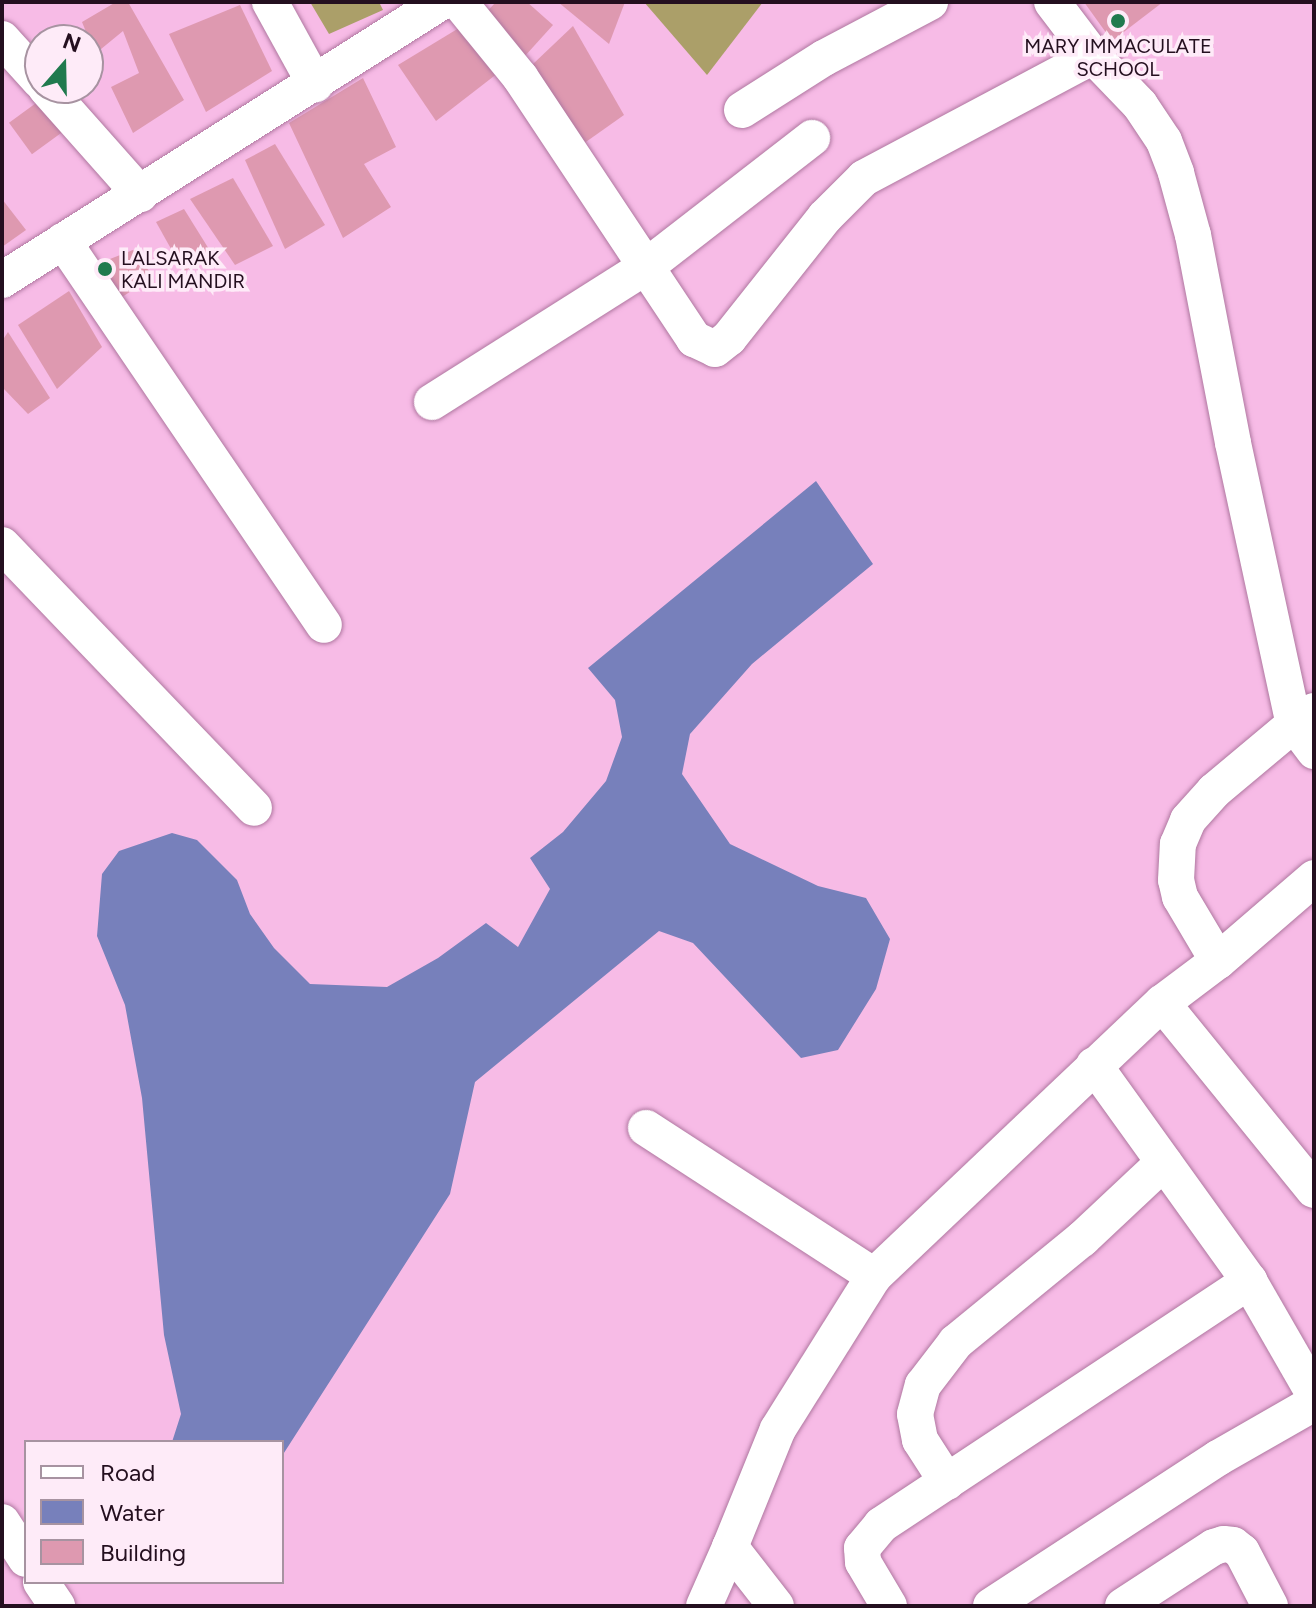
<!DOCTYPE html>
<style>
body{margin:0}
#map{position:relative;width:1316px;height:1608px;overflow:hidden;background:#f7bbe6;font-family:Figtree,sans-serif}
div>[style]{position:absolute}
.green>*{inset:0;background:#ab9f69}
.water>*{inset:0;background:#7780bb}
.building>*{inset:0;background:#de99b0;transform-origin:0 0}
.roads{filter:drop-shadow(0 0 2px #af77a0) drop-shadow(0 0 2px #af77a0)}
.minor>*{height:36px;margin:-18px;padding:0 18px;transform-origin:18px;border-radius:18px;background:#fff}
.dots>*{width:22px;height:22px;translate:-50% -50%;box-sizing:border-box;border:4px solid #feebf8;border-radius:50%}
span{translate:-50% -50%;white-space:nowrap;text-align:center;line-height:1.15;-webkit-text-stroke:7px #feebf8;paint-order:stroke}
.poi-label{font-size:20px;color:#240f1f}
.left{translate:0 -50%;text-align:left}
.frame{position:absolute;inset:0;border:4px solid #240f1f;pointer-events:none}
.legend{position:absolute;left:24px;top:1440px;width:260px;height:144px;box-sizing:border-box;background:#feebf8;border:2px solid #a793a1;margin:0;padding:10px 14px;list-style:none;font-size:24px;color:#240f1f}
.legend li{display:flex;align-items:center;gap:16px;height:40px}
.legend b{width:40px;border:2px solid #a793a1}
.north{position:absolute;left:24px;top:24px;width:80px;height:80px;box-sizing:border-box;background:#feebf8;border:2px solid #a793a1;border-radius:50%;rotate:20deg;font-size:22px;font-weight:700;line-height:32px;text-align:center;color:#240f1f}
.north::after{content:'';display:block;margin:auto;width:28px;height:36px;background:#207a4e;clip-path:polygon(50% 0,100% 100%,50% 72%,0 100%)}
</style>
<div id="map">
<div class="green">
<i style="clip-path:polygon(310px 2px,379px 2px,383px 10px,329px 34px)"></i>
<i style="clip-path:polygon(644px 2px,763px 2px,707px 75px)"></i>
</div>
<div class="water">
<i style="clip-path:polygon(816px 481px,873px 564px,752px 664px,690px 734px,682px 774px,730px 844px,818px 886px,866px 898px,890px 939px,876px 989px,838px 1050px,801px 1058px,693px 943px,659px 931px,475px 1082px,450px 1194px,282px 1456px,282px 1442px,172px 1442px,181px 1414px,164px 1335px,142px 1098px,125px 1005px,97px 936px,102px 874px,119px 851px,172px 833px,197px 840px,237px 880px,250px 914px,274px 948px,310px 984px,387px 987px,438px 958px,486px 923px,518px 947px,550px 889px,530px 858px,563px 832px,606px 781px,622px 737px,615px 700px,588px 668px)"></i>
</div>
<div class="building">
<i style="clip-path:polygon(116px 2px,128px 2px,184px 100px,133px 133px,111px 87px,139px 73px,123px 31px,95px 54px,82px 22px)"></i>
<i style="clip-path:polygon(496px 2px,527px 2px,553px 25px,515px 67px,476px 23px)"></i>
<i style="clip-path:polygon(558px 2px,625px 2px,609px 44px)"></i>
<i style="clip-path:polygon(1084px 2px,1163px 2px,1112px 41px)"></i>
<i style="clip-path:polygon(240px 5px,272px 71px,206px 112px,169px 34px)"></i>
<i style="clip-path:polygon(573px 26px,624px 115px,583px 144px,533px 64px)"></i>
<i style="clip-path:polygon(459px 28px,498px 73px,436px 121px,398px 65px)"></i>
<i style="clip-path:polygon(363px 78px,396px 147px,364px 164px,391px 207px,343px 238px,289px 123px)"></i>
<i style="left:43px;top:98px;width:39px;height:42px;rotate:54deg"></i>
<i style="clip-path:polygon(275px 144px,325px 225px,285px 249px,245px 160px)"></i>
<i style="clip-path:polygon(233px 178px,273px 246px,235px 265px,190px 199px)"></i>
<i style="clip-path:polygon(2px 199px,26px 230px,2px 247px)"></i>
<i style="clip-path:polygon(184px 209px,212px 254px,184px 272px,156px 222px)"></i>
<i style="clip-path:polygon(133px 250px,153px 276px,115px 302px,92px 266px)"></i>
<i style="clip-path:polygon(69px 291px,102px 347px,57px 389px,18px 325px)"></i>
<i style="clip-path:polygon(8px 332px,50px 398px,28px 414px,2px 387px,2px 341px)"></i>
</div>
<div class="roads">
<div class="minor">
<i style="left:270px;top:2px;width:94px;rotate:61.2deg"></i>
<i style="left:459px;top:2px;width:97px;rotate:50.9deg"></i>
<i style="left:520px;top:77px;width:315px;rotate:56.4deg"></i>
<i style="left:694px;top:339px;width:23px;rotate:25deg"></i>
<i style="left:715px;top:349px;width:18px;rotate:-38deg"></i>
<i style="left:729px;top:338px;width:154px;rotate:-51.6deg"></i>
<i style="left:825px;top:217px;width:55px;rotate:-45deg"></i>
<i style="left:864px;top:178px;width:259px;rotate:-28deg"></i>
<i style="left:1052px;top:2px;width:68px;rotate:52.8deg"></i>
<i style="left:1093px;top:56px;width:68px;rotate:46.2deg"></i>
<i style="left:1140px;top:105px;width:43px;rotate:56.3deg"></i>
<i style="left:1164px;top:141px;width:34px;rotate:69deg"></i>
<i style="left:1176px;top:173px;width:64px;rotate:74.7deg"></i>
<i style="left:1193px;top:235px;width:212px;rotate:79.1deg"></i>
<i style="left:1233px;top:443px;width:288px;rotate:77.8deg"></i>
<i style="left:1294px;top:724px;width:24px;rotate:-33deg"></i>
<i style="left:2px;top:39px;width:57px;rotate:47.9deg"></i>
<i style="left:46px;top:88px;width:142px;rotate:48.4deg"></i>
<i style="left:742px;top:110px;width:97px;rotate:-32.4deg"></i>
<i style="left:824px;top:58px;width:120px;rotate:-27.8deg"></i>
<i style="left:63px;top:241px;width:464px;rotate:55.8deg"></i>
<i style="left:2px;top:280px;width:520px;rotate:-32.34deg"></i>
<i style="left:432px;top:402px;width:254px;rotate:-32.3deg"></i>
<i style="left:647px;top:266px;width:209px;rotate:-37.8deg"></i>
<i style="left:2px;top:545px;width:364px;rotate:46.2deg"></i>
<i style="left:1218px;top:961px;width:74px;rotate:-120.7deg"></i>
<i style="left:1180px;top:897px;width:17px;rotate:-103deg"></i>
<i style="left:1176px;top:880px;width:36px;rotate:-87deg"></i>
<i style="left:1178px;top:844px;width:26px;rotate:-67deg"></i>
<i style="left:1188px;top:820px;width:39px;rotate:-48deg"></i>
<i style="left:1214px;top:791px;width:104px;rotate:-39.9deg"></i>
<i style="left:1294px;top:724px;width:34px;rotate:53deg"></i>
<i style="left:1162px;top:1003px;width:241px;rotate:50.9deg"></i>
<i style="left:1094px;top:1065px;width:266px;rotate:54.3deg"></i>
<i style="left:1249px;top:1281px;width:130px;rotate:60.1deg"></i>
<i style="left:646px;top:1128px;width:272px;rotate:33deg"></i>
<i style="left:947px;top:1482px;width:50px;rotate:-122.7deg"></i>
<i style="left:920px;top:1440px;width:26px;rotate:-101deg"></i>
<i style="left:915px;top:1414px;width:30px;rotate:-75deg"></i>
<i style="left:923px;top:1385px;width:54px;rotate:-52.5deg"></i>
<i style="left:956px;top:1342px;width:163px;rotate:-39.3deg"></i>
<i style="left:1082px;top:1239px;width:112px;rotate:-43.2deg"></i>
<i style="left:2px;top:1522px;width:44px;rotate:57deg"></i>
<i style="left:41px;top:1582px;width:29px;rotate:56deg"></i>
<i style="left:704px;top:1606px;width:64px;rotate:-66.2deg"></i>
<i style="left:776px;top:1606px;width:75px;rotate:-127.9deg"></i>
<i style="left:730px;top:1547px;width:127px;rotate:-67.9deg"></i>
<i style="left:778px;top:1429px;width:181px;rotate:-57.9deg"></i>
<i style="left:874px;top:1276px;width:397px;rotate:-43.5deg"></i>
<i style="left:1162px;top:1003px;width:70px;rotate:-36.9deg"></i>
<i style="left:1218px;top:961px;width:127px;rotate:-40.8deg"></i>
<i style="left:889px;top:1606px;width:51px;rotate:-120.6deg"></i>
<i style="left:863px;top:1562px;width:14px;rotate:-94deg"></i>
<i style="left:862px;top:1548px;width:30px;rotate:-50deg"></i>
<i style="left:881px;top:1525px;width:442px;rotate:-33.5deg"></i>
<i style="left:991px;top:1606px;width:271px;rotate:-33.1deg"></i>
<i style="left:1218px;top:1458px;width:111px;rotate:-29.8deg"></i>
<i style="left:1123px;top:1606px;width:108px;rotate:-33deg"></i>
<i style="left:1214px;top:1547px;width:10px;rotate:-17deg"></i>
<i style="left:1224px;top:1544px;width:9px;rotate:6deg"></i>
<i style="left:1233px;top:1545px;width:11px;rotate:38deg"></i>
<i style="left:1242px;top:1552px;width:61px;rotate:62.6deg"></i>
</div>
</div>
<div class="dots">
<i style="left:1118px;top:21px;background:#207a4e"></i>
<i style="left:105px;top:269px;background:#207a4e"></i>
</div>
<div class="poi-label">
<span style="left:1118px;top:58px">MARY IMMACULATE<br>SCHOOL</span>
<span class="left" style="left:121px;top:270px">LALSARAK<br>KALI MANDIR</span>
</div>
<div class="frame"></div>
<ul class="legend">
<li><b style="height:10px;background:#fff"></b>Road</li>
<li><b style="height:22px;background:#7780bb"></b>Water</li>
<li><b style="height:22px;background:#de99b0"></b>Building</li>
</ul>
<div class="north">N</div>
</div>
